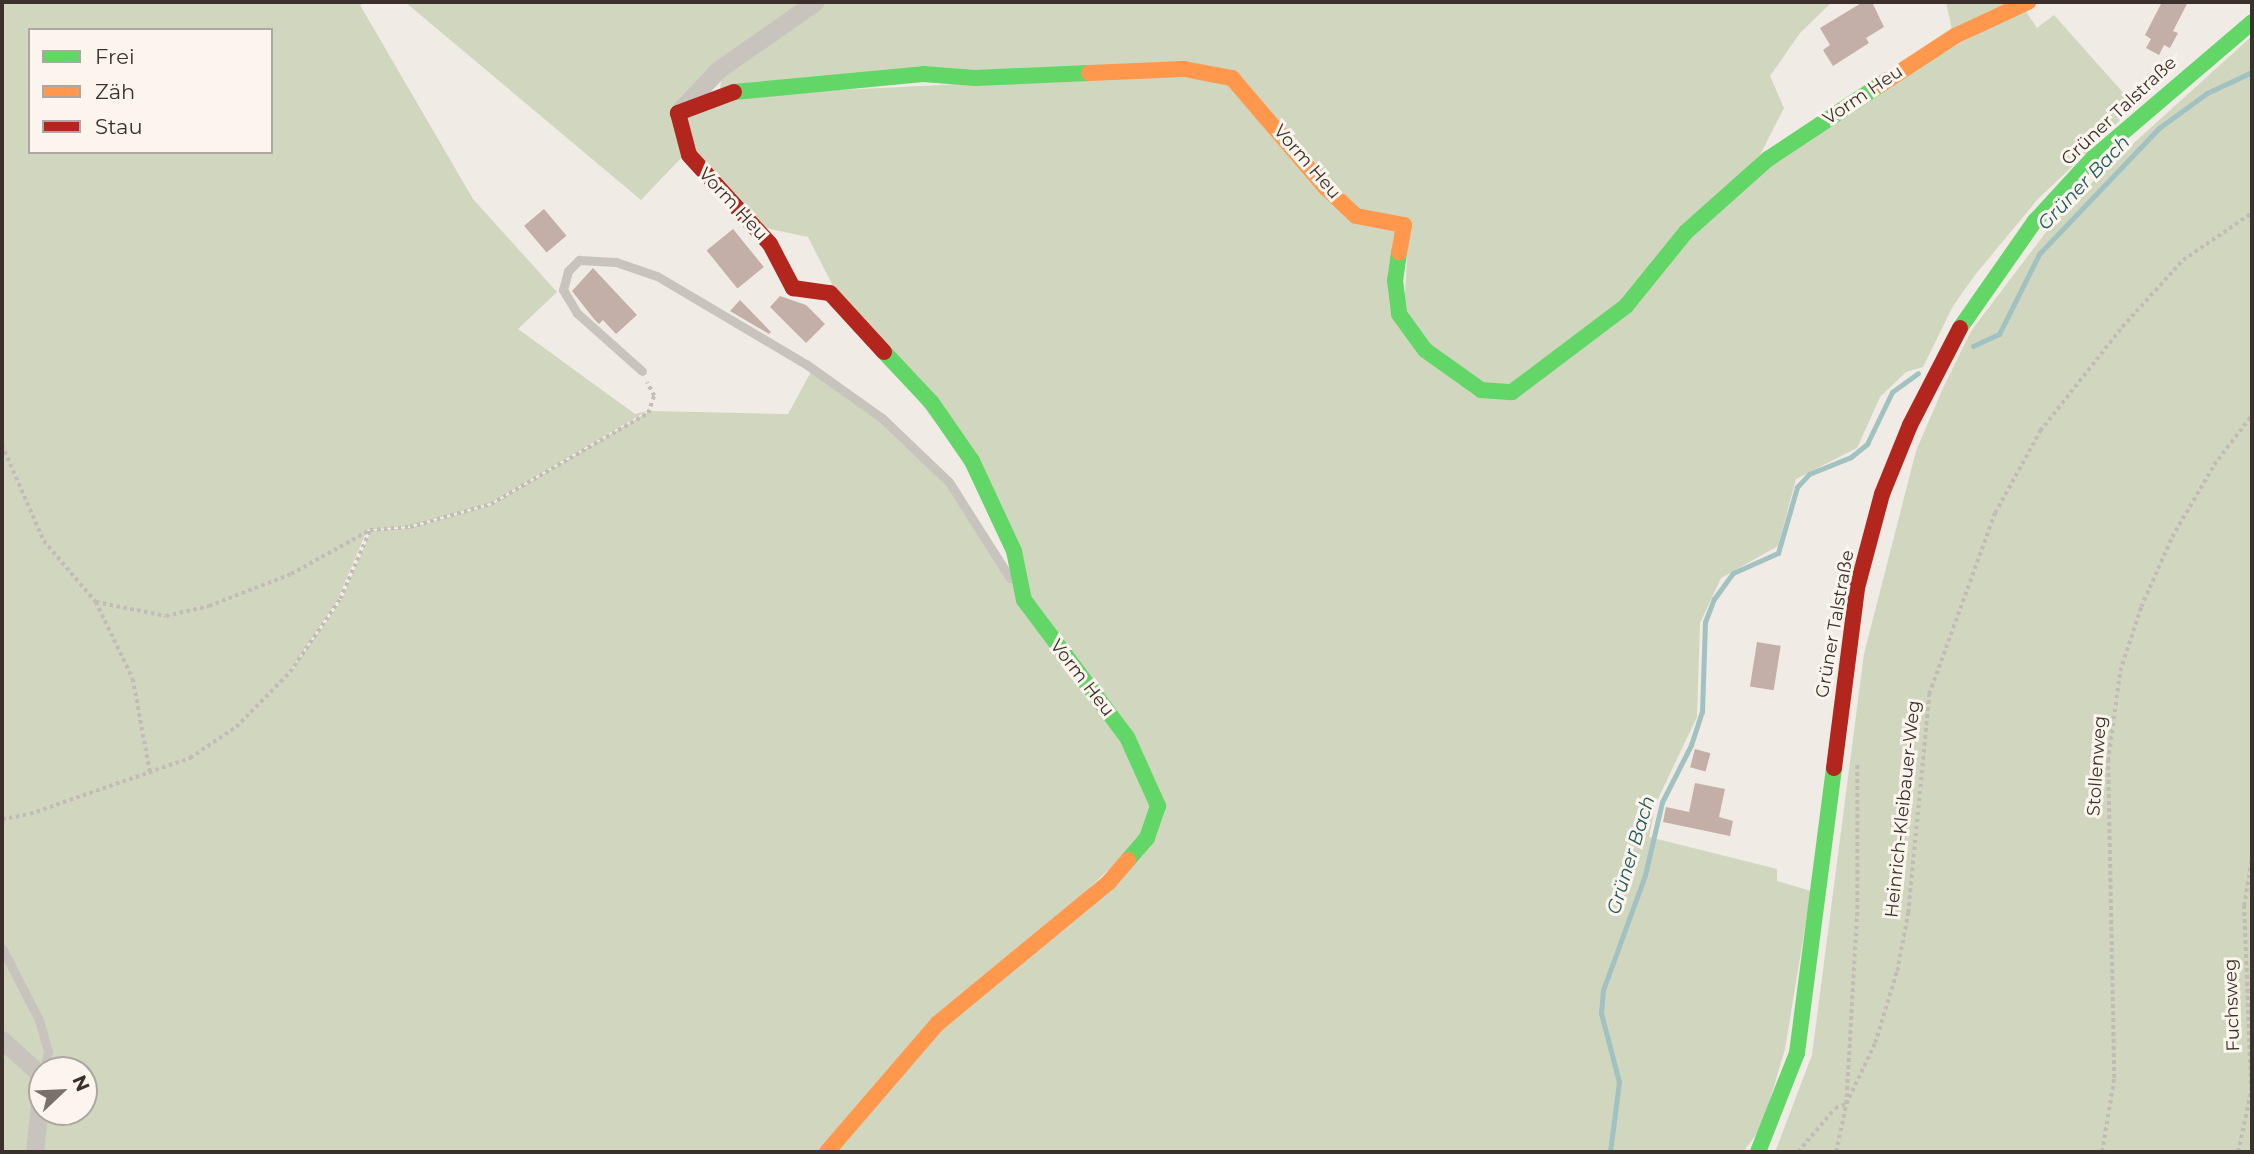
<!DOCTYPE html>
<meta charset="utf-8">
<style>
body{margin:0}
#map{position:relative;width:2254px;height:1154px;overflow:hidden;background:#f0ebe5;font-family:Montserrat,sans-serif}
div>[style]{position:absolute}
.green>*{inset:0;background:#d1d6bf}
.stream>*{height:5px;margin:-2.5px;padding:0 2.5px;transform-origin:2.5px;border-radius:2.5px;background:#a1c2c1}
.building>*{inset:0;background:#c3afa7;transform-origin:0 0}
.path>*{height:3.5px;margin-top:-1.75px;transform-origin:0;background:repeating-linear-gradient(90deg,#c2bbb6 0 3.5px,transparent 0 7px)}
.lane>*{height:9px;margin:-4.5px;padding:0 4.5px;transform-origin:4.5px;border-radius:4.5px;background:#c9c3be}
.street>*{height:18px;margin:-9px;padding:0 9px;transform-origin:9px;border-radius:9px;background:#c9c3be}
.fast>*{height:16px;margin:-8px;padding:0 8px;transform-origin:8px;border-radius:8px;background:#63d668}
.slow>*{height:16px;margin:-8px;padding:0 8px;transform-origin:8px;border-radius:8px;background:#ff974d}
.jam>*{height:16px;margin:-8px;padding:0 8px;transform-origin:8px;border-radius:8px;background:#b3261e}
span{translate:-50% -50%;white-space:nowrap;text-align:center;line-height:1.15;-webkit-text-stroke:6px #fbf5ee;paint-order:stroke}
.street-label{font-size:18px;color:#3b302b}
.water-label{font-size:19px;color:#1f5a5e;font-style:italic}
.frame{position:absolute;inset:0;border:4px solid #3b302b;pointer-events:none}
.legend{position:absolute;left:28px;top:28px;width:245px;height:126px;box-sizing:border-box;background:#fbf5ee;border:2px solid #aea6a0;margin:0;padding:9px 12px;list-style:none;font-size:21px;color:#3b302b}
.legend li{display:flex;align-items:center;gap:14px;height:35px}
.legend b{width:35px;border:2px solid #aea6a0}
.north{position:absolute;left:28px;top:1056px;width:70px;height:70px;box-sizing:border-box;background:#fbf5ee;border:2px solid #aea6a0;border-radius:50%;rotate:67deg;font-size:19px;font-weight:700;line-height:28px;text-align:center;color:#3b302b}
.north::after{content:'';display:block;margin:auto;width:24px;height:32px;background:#7a716c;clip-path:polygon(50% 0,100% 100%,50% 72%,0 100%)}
</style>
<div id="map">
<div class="green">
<i style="clip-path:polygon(evenodd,2px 2px,367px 2px,360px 5px,473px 199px,557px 292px,518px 329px,635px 414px,647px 411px,491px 503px,410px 526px,367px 530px,337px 601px,284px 680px,341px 601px,371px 531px,410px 528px,491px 505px,650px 411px,788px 414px,812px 370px,882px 421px,948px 483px,1095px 698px,1153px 802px,1145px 836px,1019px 953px,824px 1152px,40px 1152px,45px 1112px,84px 1112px,84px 1070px,49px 1070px,51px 1053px,2px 940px,2px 2px,30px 30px,271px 30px,271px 152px,30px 152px,30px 30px)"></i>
<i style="clip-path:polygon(405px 2px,812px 2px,674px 112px,684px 155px,641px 200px)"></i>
<i style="clip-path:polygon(825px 2px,1832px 2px,1800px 33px,1770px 76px,1784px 108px,1760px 155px,1623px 300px,1511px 386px,1482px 385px,1426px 340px,1404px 313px,1409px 220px,1359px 211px,1233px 70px,720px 88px,722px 76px)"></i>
<i style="clip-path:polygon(1946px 2px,2011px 2px,1952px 30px)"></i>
<i style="clip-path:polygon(2025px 10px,2037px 28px,2054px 15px,2135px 106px,2037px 200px,1975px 275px,1953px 306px,1923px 367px,1906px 372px,1880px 397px,1857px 448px,1796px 479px,1778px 546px,1721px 578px,1700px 623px,1697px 717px,1656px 803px,1649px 837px,1777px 869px,1777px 881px,1811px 891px,1785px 1049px,1762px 1127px,1743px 1152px,832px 1152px,938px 1027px,1110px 884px,1158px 806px,1026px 599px,998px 506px,833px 286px,808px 237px,756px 226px,694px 153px,685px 116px,737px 95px,1183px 73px,1230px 82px,1322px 190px,1395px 229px,1396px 321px,1514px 397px,1786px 152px,1915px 66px)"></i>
<i style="clip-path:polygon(2252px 36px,2252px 1152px,1775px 1152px,1812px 1055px,1864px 654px,1916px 451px,1943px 388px,1971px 331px,2053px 223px,2104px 170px)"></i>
<i style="clip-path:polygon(2px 954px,37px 1021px,46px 1052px,41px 1072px,2px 1036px)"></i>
<i style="clip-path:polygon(2px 1043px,39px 1078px,31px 1152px,2px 1152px)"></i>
</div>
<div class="stream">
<i style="left:1973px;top:346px;width:29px;rotate:-25deg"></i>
<i style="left:1999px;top:334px;width:89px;rotate:-63.4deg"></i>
<i style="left:2039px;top:254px;width:174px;rotate:-46.4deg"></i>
<i style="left:2159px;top:128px;width:59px;rotate:-36.1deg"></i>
<i style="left:2207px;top:93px;width:50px;rotate:-25deg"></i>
<i style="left:1610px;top:1152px;width:71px;rotate:-82.7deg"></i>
<i style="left:1619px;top:1082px;width:71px;rotate:-104.6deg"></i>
<i style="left:1601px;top:1013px;width:23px;rotate:-85deg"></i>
<i style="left:1603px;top:990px;width:122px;rotate:-69.9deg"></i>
<i style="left:1645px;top:875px;width:75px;rotate:-76.9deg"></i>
<i style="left:1662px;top:802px;width:64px;rotate:-63deg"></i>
<i style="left:1691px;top:745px;width:35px;rotate:-72deg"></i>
<i style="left:1702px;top:712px;width:90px;rotate:-88.1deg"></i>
<i style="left:1705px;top:622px;width:25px;rotate:-69deg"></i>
<i style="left:1714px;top:599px;width:32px;rotate:-54deg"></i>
<i style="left:1733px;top:573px;width:49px;rotate:-24deg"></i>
<i style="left:1778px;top:553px;width:69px;rotate:-73.9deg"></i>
<i style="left:1797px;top:487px;width:18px;rotate:-47deg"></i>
<i style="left:1809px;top:474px;width:45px;rotate:-22deg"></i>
<i style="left:1851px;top:457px;width:21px;rotate:-39deg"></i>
<i style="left:1867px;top:444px;width:58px;rotate:-64.3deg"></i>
<i style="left:1892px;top:392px;width:32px;rotate:-36deg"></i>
</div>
<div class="building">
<i style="clip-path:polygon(1863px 2px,1872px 2px,1884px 27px,1866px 38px,1869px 43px,1833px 66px,1823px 50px,1830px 45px,1820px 28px)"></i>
<i style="clip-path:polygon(2162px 2px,2188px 2px,2173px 31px,2178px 33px,2170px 48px,2164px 45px,2159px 55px,2146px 48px,2151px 39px,2145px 35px)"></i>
<i style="left:544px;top:209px;width:35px;height:26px;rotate:50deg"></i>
<i style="left:733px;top:229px;width:49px;height:34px;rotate:51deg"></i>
<i style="clip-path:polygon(593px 268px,637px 315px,616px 334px,603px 320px,599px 324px,594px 319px,572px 291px)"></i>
<i style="clip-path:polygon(780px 296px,806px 305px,825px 324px,806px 343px,770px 307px)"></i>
<i style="clip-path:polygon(740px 300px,771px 332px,769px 334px,730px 311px)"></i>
<i style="left:1757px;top:642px;width:24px;height:45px;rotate:9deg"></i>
<i style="left:1695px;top:749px;width:16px;height:19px;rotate:15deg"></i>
<i style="clip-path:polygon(1695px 783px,1725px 789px,1719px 817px,1733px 821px,1730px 836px,1663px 822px,1666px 807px,1689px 812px)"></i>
</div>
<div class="path">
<i style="left:2px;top:445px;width:105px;rotate:66.4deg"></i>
<i style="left:44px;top:541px;width:80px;rotate:49.6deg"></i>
<i style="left:96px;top:602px;width:71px;rotate:11.3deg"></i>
<i style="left:166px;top:616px;width:44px;rotate:-13.1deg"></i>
<i style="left:209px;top:606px;width:88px;rotate:-21.3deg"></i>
<i style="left:291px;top:574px;width:90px;rotate:-29.1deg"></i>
<i style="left:370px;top:530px;width:40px;rotate:-4.3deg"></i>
<i style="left:410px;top:527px;width:84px;rotate:-15.9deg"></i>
<i style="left:491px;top:504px;width:181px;rotate:-30.1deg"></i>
<i style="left:648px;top:413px;width:18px;rotate:-71deg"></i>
<i style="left:654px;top:396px;width:15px;rotate:-118deg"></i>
<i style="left:96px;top:602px;width:85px;rotate:64.3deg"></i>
<i style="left:133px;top:679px;width:95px;rotate:79.6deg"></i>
<i style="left:2px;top:819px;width:28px;rotate:-10deg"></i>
<i style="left:30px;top:814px;width:170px;rotate:-19.3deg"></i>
<i style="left:190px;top:758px;width:55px;rotate:-34deg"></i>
<i style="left:236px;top:727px;width:77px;rotate:-45.5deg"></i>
<i style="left:290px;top:672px;width:88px;rotate:-55.6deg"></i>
<i style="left:340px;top:599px;width:75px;rotate:-66.5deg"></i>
<i style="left:1798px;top:1152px;width:57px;rotate:-49.9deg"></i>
<i style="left:1835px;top:1108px;width:12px;rotate:-20deg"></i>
<i style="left:1846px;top:1104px;width:68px;rotate:-64.6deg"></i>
<i style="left:1875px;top:1043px;width:75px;rotate:-73deg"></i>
<i style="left:1897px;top:971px;width:59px;rotate:-79.3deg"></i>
<i style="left:1908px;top:913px;width:220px;rotate:-84.5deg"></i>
<i style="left:1929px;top:694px;width:193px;rotate:-70deg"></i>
<i style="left:1995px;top:513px;width:94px;rotate:-61.2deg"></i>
<i style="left:2040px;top:431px;width:132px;rotate:-51.7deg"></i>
<i style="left:2122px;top:327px;width:91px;rotate:-47.7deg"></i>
<i style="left:2183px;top:260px;width:83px;rotate:-34.3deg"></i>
<i style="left:1836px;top:1152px;width:49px;rotate:-78.2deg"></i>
<i style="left:1846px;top:1104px;width:188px;rotate:-86.7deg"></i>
<i style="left:1857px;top:916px;width:152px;rotate:-90deg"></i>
<i style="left:2102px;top:1152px;width:75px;rotate:-80.8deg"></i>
<i style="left:2114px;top:1078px;width:317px;rotate:-91.1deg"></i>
<i style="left:2108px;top:761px;width:91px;rotate:-82.4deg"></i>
<i style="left:2120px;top:671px;width:67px;rotate:-71.8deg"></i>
<i style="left:2141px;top:607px;width:77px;rotate:-66.1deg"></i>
<i style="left:2172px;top:537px;width:83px;rotate:-59.7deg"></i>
<i style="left:2214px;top:465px;width:63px;rotate:-52.8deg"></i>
<i style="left:2238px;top:1152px;width:62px;rotate:-78deg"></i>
<i style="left:2251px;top:1091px;width:185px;rotate:-92.2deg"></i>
<i style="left:2244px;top:906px;width:51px;rotate:-80.9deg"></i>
</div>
<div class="lane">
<i style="left:642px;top:371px;width:87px;rotate:-138.3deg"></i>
<i style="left:577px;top:313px;width:27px;rotate:-121deg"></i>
<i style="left:563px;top:290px;width:20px;rotate:-75deg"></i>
<i style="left:568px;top:271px;width:16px;rotate:-45deg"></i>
<i style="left:579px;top:260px;width:37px;rotate:3deg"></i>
<i style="left:616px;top:262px;width:43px;rotate:18.9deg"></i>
<i style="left:657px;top:276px;width:173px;rotate:30.6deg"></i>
<i style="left:806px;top:364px;width:93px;rotate:35.4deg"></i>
<i style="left:882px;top:418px;width:93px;rotate:43.7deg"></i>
<i style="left:949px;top:482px;width:114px;rotate:57.6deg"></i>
<i style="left:2px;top:948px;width:81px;rotate:62.8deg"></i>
<i style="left:39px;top:1020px;width:33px;rotate:74deg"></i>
<i style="left:48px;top:1052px;width:18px;rotate:103deg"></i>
</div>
<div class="street">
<i style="left:683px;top:108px;width:52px;rotate:-46.5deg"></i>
<i style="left:719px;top:70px;width:118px;rotate:-35deg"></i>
<i style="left:2px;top:1040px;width:54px;rotate:42deg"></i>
<i style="left:35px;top:1152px;width:66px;rotate:-83.9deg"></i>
</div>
<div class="fast">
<i style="left:734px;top:92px;width:190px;rotate:-5.4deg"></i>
<i style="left:923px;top:74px;width:52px;rotate:4.4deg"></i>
<i style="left:975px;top:78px;width:114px;rotate:-2.5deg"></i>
<i style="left:1399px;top:253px;width:27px;rotate:98deg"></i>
<i style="left:1395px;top:280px;width:34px;rotate:83deg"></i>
<i style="left:1399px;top:314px;width:44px;rotate:54.2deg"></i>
<i style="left:1425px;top:350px;width:69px;rotate:35.5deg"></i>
<i style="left:1481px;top:390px;width:31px;rotate:4deg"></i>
<i style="left:1512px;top:392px;width:143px;rotate:-37deg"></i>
<i style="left:1626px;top:306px;width:95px;rotate:-51deg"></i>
<i style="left:1686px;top:232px;width:110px;rotate:-41.7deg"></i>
<i style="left:1768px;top:159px;width:134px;rotate:-33.5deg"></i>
<i style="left:1960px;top:328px;width:131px;rotate:-55deg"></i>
<i style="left:2035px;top:221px;width:86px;rotate:-47.4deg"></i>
<i style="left:2093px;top:158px;width:209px;rotate:-40.5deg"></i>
<i style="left:884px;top:352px;width:70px;rotate:46.7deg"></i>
<i style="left:932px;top:403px;width:70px;rotate:55.4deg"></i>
<i style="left:972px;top:461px;width:99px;rotate:65deg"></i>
<i style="left:1014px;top:551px;width:50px;rotate:78.5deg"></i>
<i style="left:1024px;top:600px;width:171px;rotate:53.1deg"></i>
<i style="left:1127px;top:737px;width:76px;rotate:65.8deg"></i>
<i style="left:1158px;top:806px;width:34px;rotate:109deg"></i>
<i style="left:1147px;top:838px;width:29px;rotate:131deg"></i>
<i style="left:1758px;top:1152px;width:106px;rotate:-68.5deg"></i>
<i style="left:1797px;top:1053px;width:287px;rotate:-82.6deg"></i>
</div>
<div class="slow">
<i style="left:1089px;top:73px;width:95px;rotate:-2.4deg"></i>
<i style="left:1184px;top:69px;width:49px;rotate:10.6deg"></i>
<i style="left:1232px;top:78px;width:145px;rotate:49.5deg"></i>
<i style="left:1326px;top:188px;width:41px;rotate:43deg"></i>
<i style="left:1356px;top:216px;width:49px;rotate:10.6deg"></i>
<i style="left:1404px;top:225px;width:28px;rotate:100deg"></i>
<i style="left:1880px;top:85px;width:90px;rotate:-33.2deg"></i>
<i style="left:1955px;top:36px;width:81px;rotate:-25deg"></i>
<i style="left:827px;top:1152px;width:169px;rotate:-49.3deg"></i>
<i style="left:937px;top:1024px;width:223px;rotate:-39.5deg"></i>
<i style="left:1109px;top:882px;width:29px;rotate:-49deg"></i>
</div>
<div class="jam">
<i style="left:734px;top:92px;width:60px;rotate:159.4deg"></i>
<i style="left:678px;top:113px;width:43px;rotate:75.3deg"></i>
<i style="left:689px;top:155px;width:120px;rotate:47.7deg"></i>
<i style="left:770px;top:244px;width:50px;rotate:62.4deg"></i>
<i style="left:793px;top:288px;width:37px;rotate:8deg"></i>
<i style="left:830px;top:293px;width:80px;rotate:47.5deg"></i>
<i style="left:1834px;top:768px;width:181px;rotate:-82.7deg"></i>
<i style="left:1857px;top:588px;width:97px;rotate:-75.1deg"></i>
<i style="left:1882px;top:494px;width:74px;rotate:-67.9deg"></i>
<i style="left:1910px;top:425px;width:109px;rotate:-62.7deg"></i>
</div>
<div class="street-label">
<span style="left:1863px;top:95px;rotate:-34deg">Vorm Heu</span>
<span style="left:2119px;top:111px;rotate:-43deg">Grüner Talstraße</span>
<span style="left:1307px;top:162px;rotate:49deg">Vorm Heu</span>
<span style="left:733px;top:204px;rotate:47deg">Vorm Heu</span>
<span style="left:1835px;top:624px;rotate:-80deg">Grüner Talstraße</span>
<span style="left:1082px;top:678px;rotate:52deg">Vorm Heu</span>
<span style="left:2097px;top:766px;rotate:-86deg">Stollenweg</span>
<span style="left:1903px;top:809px;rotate:-84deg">Heinrich-Kleibauer-Weg</span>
<span style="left:2232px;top:1005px;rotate:-92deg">Fuchsweg</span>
</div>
<div class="water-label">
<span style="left:2084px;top:183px;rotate:-46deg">Grüner Bach</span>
<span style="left:1631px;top:855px;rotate:-73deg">Grüner Bach</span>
</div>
<div class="frame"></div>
<ul class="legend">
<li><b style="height:9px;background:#63d668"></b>Frei</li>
<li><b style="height:9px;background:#ff974d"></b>Zäh</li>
<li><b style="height:9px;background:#b3261e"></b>Stau</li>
</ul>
<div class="north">N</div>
</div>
